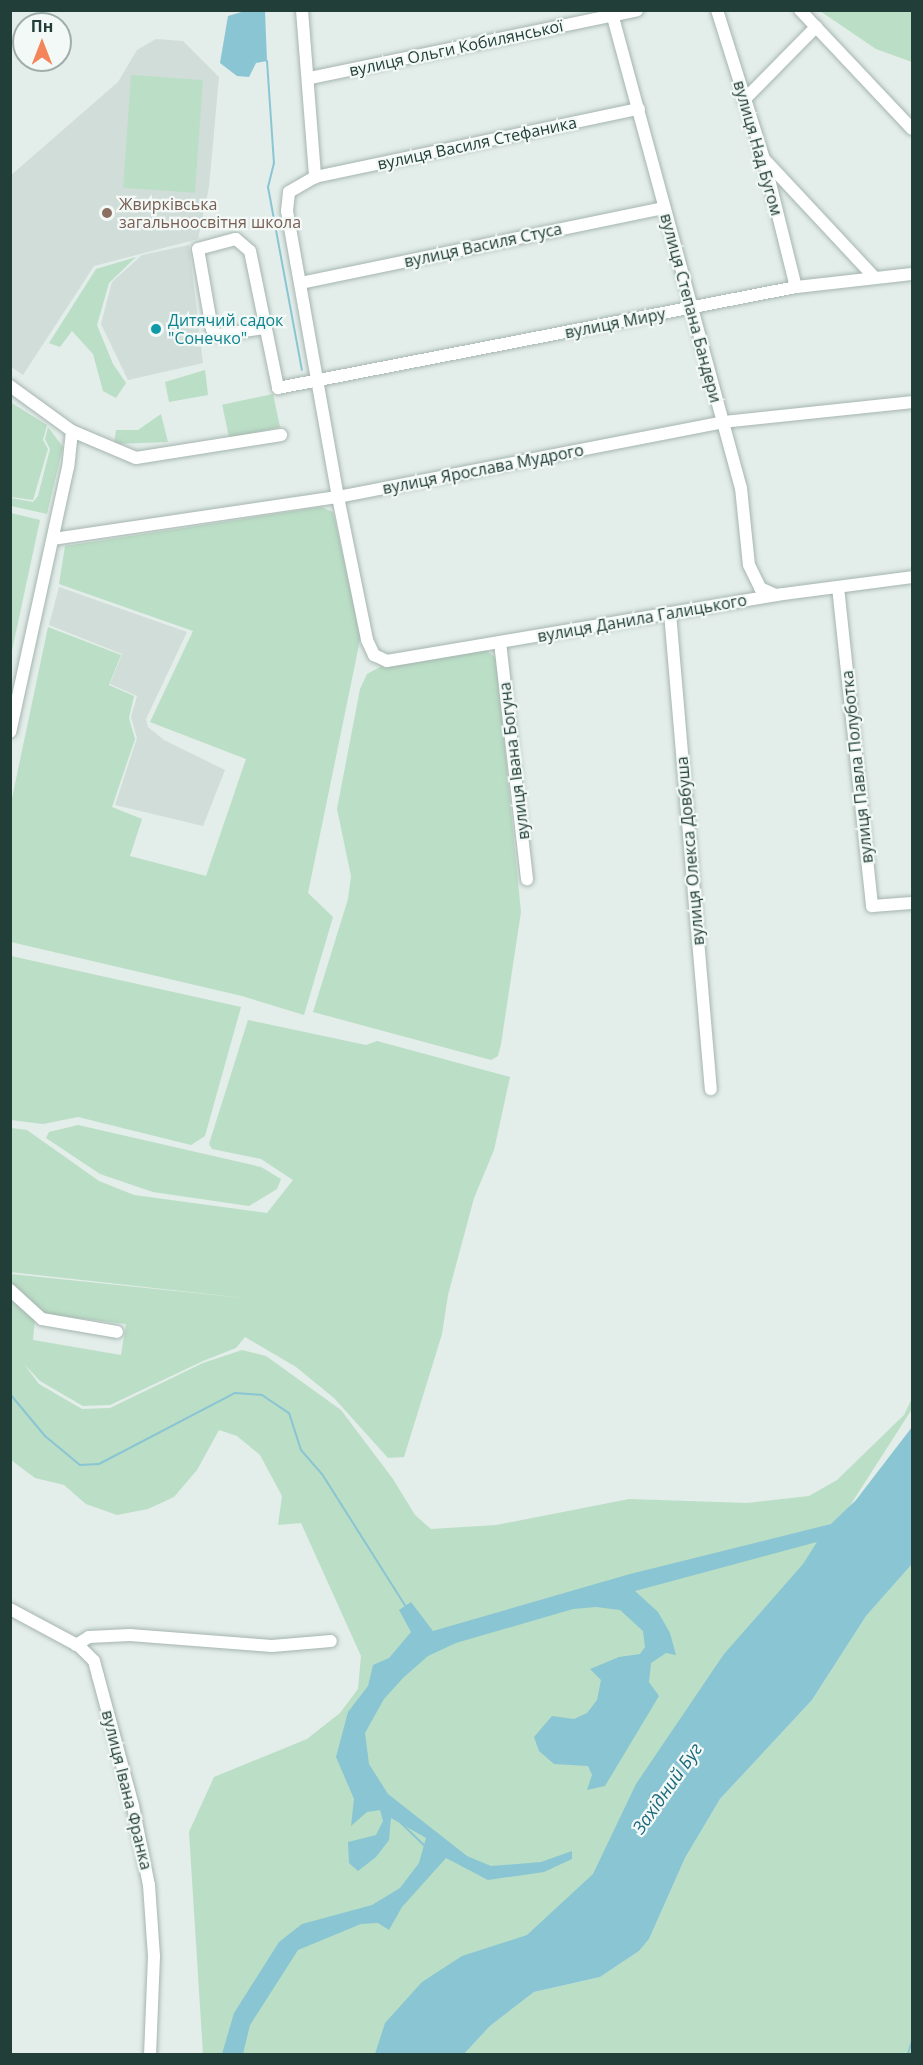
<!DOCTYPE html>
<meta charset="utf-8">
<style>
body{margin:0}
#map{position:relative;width:923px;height:2065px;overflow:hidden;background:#e3ede9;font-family:"Open Sans",sans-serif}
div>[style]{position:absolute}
.built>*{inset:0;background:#d1ddd8}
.green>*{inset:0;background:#bbdec6;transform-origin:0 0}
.water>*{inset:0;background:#8ac5d3}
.stream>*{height:2px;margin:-1px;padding:0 1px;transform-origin:1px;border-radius:1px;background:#8ac5d3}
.roads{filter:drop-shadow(0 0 2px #a5b5b0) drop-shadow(0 0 2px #a5b5b0)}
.minor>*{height:12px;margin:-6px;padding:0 6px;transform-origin:6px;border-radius:6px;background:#fff}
.dots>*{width:16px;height:16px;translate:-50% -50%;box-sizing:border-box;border:3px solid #f3f9f6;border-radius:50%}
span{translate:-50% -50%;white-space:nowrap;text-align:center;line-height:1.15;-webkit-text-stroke:4.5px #f3f9f6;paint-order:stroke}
.street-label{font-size:16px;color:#223e38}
.education-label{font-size:16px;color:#785e54}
.left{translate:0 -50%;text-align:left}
.culture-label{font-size:16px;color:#0d838f}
.water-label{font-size:18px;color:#1b697c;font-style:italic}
.frame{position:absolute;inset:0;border:12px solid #223e38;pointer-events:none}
.north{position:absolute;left:12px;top:12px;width:60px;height:60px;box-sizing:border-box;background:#f3f9f6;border:2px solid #9faeaa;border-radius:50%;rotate:0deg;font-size:16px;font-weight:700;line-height:24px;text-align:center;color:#223e38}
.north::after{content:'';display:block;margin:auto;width:21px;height:27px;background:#f48459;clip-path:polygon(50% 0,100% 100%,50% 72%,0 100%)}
</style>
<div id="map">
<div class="built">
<i style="clip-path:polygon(156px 39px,183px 41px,219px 77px,209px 187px,198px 239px,94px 266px,23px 375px,11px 367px,10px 176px,118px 82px,137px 50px)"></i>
<i style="clip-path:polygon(189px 245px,203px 363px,128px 380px,101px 324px,112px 282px,142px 255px)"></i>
<i style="clip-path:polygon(59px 587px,187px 632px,146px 719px,148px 727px,164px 740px,225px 770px,203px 826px,115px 805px,137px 738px,131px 717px,137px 696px,110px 684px,122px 654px,49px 625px)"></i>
</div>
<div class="green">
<i style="clip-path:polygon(820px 11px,912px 11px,912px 62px,876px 49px)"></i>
<i style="left:131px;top:75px;width:72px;height:113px;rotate:4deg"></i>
<i style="clip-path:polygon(136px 257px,109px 283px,97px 325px,113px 364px,126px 383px,116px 398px,103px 391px,93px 354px,72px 331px,60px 347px,49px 343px,96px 269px)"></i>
<i style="clip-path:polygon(205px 370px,208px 395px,169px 402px,165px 382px)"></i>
<i style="left:273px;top:394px;width:34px;height:52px;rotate:78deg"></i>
<i style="clip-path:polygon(10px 402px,47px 425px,43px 440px,48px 449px,33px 500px,11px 497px)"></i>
<i style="clip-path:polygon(161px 414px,168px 442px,114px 444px,116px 430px,138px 430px)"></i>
<i style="clip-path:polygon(48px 427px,63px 447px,47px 514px,11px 506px,11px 498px,33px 502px,38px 496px,50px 449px,45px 439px)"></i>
<i style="clip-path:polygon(321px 507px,333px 512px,361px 635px,308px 893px,333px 917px,304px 1015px,242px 996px,11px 942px,11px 803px,48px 627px,121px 655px,109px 685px,134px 696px,129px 718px,135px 739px,112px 807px,142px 819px,130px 856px,206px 876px,246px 759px,150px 722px,193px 631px,59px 584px,65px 546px)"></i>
<i style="clip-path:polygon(11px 513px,40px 520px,11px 655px,10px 513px)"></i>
<i style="clip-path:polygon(486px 650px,496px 658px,521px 912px,501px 1044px,498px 1056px,491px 1060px,313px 1012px,348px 899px,351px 876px,337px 809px,360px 689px,367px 674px,382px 666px)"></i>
<i style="clip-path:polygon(11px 956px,241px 1007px,205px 1136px,191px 1145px,78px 1117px,43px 1124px,11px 1120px)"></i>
<i style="clip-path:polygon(248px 1020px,366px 1045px,377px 1041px,510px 1077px,494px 1150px,474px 1198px,448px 1295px,442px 1334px,404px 1457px,388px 1458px,334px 1398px,296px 1367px,245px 1337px,236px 1348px,203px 1361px,110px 1405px,83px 1406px,40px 1381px,24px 1364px,39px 1384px,82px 1409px,110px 1408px,203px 1363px,242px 1350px,266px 1356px,341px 1410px,393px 1479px,415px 1515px,431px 1529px,496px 1525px,629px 1499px,747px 1503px,809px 1496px,837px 1480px,904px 1415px,912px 1398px,912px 1409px,629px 1850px,386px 2054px,203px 2054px,189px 1832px,214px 1777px,307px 1739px,340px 1713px,358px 1689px,361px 1656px,301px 1523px,278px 1525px,282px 1496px,260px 1455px,237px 1436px,219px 1430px,197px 1470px,174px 1497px,148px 1509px,117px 1515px,86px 1504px,64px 1485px,35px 1478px,11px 1460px,10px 1294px,35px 1318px,33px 1340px,121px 1355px,126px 1324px,44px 1314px,11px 1282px,11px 1274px,253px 1299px,10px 1272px,11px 1128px,27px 1130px,99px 1181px,134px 1195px,267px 1213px,293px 1180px,261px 1159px,212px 1149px,209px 1144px)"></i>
<i style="clip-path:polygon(78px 1125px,261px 1167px,281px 1179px,277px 1189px,249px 1206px,153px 1192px,100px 1174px,46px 1138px,49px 1132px)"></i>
<i style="clip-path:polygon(912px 1564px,912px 2054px,464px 2054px,490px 2026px,534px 1992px,600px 1977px,639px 1951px,649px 1939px,685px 1858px,720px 1799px,812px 1700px,866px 1616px)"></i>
</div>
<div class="water">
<i style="clip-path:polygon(245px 11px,265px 11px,267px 61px,256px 63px,249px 77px,237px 76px,220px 63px,228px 16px)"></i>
<i style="clip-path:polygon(912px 1427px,912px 1564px,866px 1616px,812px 1700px,720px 1799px,685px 1858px,649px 1939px,639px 1951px,600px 1977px,534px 1992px,490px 2026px,464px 2054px,375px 2054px,385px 2023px,422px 1982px,462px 1956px,527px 1935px,593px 1874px,636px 1784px,724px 1654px,803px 1564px,817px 1542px,635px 1591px,658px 1612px,670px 1633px,676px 1655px,666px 1653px,651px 1663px,649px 1682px,659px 1696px,605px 1786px,587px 1790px,592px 1775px,588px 1766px,554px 1764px,539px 1751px,534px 1737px,552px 1716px,574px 1719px,587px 1713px,597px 1700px,601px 1680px,590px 1669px,619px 1657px,640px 1654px,645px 1647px,643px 1631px,620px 1610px,596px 1607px,573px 1609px,456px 1643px,428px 1656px,404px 1677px,384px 1699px,365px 1733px,369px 1764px,388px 1794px,467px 1856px,491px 1866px,541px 1862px,572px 1851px,572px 1859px,544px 1872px,488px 1880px,446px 1858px,402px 1907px,389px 1930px,378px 1923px,361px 1924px,298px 1950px,250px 2025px,243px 2054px,222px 2054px,234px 2013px,279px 1942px,302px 1924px,372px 1905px,400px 1888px,419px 1863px,426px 1838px,391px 1818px,389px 1840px,376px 1857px,358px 1871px,349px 1863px,348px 1842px,376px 1835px,383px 1821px,380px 1810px,367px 1812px,351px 1826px,354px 1799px,336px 1757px,348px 1712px,368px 1686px,373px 1665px,389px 1658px,411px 1632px,399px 1610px,411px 1602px,433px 1631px,630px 1574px,831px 1524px,856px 1500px)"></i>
</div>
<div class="stream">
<i style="left:267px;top:61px;width:102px;rotate:86.1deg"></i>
<i style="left:274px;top:163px;width:25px;rotate:104deg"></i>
<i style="left:268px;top:187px;width:186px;rotate:79.5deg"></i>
<i style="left:10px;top:1394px;width:55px;rotate:50.2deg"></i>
<i style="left:45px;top:1436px;width:45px;rotate:39.6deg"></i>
<i style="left:80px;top:1465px;width:19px;rotate:-3deg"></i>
<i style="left:99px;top:1464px;width:153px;rotate:-27.6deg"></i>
<i style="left:235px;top:1393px;width:27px;rotate:4deg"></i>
<i style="left:262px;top:1395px;width:32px;rotate:34deg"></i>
<i style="left:289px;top:1413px;width:39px;rotate:72deg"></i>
<i style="left:301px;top:1450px;width:32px;rotate:49deg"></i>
<i style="left:322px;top:1474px;width:157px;rotate:57.7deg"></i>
<i style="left:400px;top:1822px;width:36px;rotate:44deg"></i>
<i style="left:908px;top:2054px;width:14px;rotate:-73deg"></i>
</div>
<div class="roads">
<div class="minor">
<i style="left:302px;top:10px;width:168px;rotate:85.5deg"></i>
<i style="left:315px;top:177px;width:30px;rotate:150deg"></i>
<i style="left:289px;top:192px;width:19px;rotate:96deg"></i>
<i style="left:287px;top:211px;width:291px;rotate:79.9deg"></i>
<i style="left:338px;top:497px;width:146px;rotate:78.5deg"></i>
<i style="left:367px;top:640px;width:17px;rotate:65deg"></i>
<i style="left:374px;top:655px;width:14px;rotate:25deg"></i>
<i style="left:387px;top:661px;width:395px;rotate:-9.6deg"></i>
<i style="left:776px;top:595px;width:137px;rotate:-7.5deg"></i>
<i style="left:611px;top:10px;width:495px;rotate:74.8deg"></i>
<i style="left:741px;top:488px;width:77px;rotate:84.1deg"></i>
<i style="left:749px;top:565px;width:25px;rotate:64deg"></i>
<i style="left:760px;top:588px;width:17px;rotate:24deg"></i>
<i style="left:717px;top:10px;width:156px;rotate:72.5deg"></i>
<i style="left:764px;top:159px;width:132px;rotate:76deg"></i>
<i style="left:800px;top:10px;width:163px;rotate:46.7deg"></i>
<i style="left:310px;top:78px;width:334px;rotate:-11.7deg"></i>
<i style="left:744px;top:100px;width:103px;rotate:-45.4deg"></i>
<i style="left:765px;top:160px;width:160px;rotate:47deg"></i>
<i style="left:315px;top:177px;width:331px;rotate:-11.9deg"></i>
<i style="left:301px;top:283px;width:371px;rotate:-11.7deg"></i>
<i style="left:264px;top:328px;width:48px;rotate:171.5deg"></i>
<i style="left:217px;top:335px;width:8px;rotate:-130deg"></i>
<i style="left:212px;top:329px;width:81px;rotate:-99.9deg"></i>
<i style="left:198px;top:249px;width:39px;rotate:-15deg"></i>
<i style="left:236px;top:239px;width:18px;rotate:41deg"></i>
<i style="left:250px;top:251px;width:140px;rotate:78.4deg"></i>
<i style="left:278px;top:388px;width:528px;rotate:-11.03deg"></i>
<i style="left:796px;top:287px;width:117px;rotate:-6.4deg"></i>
<i style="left:10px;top:386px;width:77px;rotate:36deg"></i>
<i style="left:72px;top:431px;width:36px;rotate:96deg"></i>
<i style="left:68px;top:467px;width:271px;rotate:102.3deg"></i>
<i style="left:72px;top:431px;width:69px;rotate:22.9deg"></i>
<i style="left:136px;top:458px;width:147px;rotate:-9deg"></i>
<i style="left:53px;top:539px;width:288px;rotate:-8.4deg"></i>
<i style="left:338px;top:497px;width:392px;rotate:-11deg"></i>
<i style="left:723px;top:422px;width:190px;rotate:-6deg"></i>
<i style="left:838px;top:587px;width:321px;rotate:83.9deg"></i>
<i style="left:872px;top:906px;width:40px;rotate:-4.3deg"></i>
<i style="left:670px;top:613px;width:478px;rotate:85.1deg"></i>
<i style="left:500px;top:642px;width:239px;rotate:83.5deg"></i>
<i style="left:10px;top:1290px;width:43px;rotate:42.2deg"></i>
<i style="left:42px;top:1319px;width:76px;rotate:9.8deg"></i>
<i style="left:10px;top:1609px;width:78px;rotate:28.2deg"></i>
<i style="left:79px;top:1646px;width:21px;rotate:45deg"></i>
<i style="left:94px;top:1661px;width:16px;rotate:75deg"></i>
<i style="left:98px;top:1676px;width:135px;rotate:74.9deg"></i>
<i style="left:133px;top:1806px;width:81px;rotate:78.6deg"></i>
<i style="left:149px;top:1885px;width:71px;rotate:86deg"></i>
<i style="left:154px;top:1956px;width:98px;rotate:92.3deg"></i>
<i style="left:76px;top:1645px;width:15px;rotate:-32deg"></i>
<i style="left:89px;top:1637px;width:41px;rotate:-2.8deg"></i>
<i style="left:130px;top:1635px;width:142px;rotate:4.4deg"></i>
<i style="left:272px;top:1646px;width:59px;rotate:-4.8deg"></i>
</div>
</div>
<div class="dots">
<i style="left:107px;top:213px;background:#8d6e63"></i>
<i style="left:156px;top:329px;background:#0f9aa8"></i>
</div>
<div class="street-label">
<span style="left:456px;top:48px;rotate:-12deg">вулиця Ольги Кобилянської</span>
<span style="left:477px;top:143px;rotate:-12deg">вулиця Василя Стефаника</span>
<span style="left:758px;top:148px;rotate:74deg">вулиця Над Бугом</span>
<span style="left:483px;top:245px;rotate:-12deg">вулиця Василя Стуса</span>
<span style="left:691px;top:308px;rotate:75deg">вулиця Степана Бандери</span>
<span style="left:615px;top:323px;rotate:-11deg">вулиця Миру</span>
<span style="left:483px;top:469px;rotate:-11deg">вулиця Ярослава Мудрого</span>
<span style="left:642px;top:618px;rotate:-10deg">вулиця Данила Галицького</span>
<span style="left:514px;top:761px;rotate:-97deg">вулиця Івана Богуна</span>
<span style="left:857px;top:767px;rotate:-96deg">вулиця Павла Полуботка</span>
<span style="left:690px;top:851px;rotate:-95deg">вулиця Олекса Довбуша</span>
<span style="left:127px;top:1790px;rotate:76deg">вулиця Івана Франка</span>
</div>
<div class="education-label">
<span class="left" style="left:119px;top:213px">Жвирківська<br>загальноосвітня школа</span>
</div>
<div class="culture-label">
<span class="left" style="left:168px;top:329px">Дитячий садок<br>"Сонечко"</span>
</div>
<div class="water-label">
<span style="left:667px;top:1788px;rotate:-55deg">Західний Буг</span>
</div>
<div class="frame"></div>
<div class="north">Пн</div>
</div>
